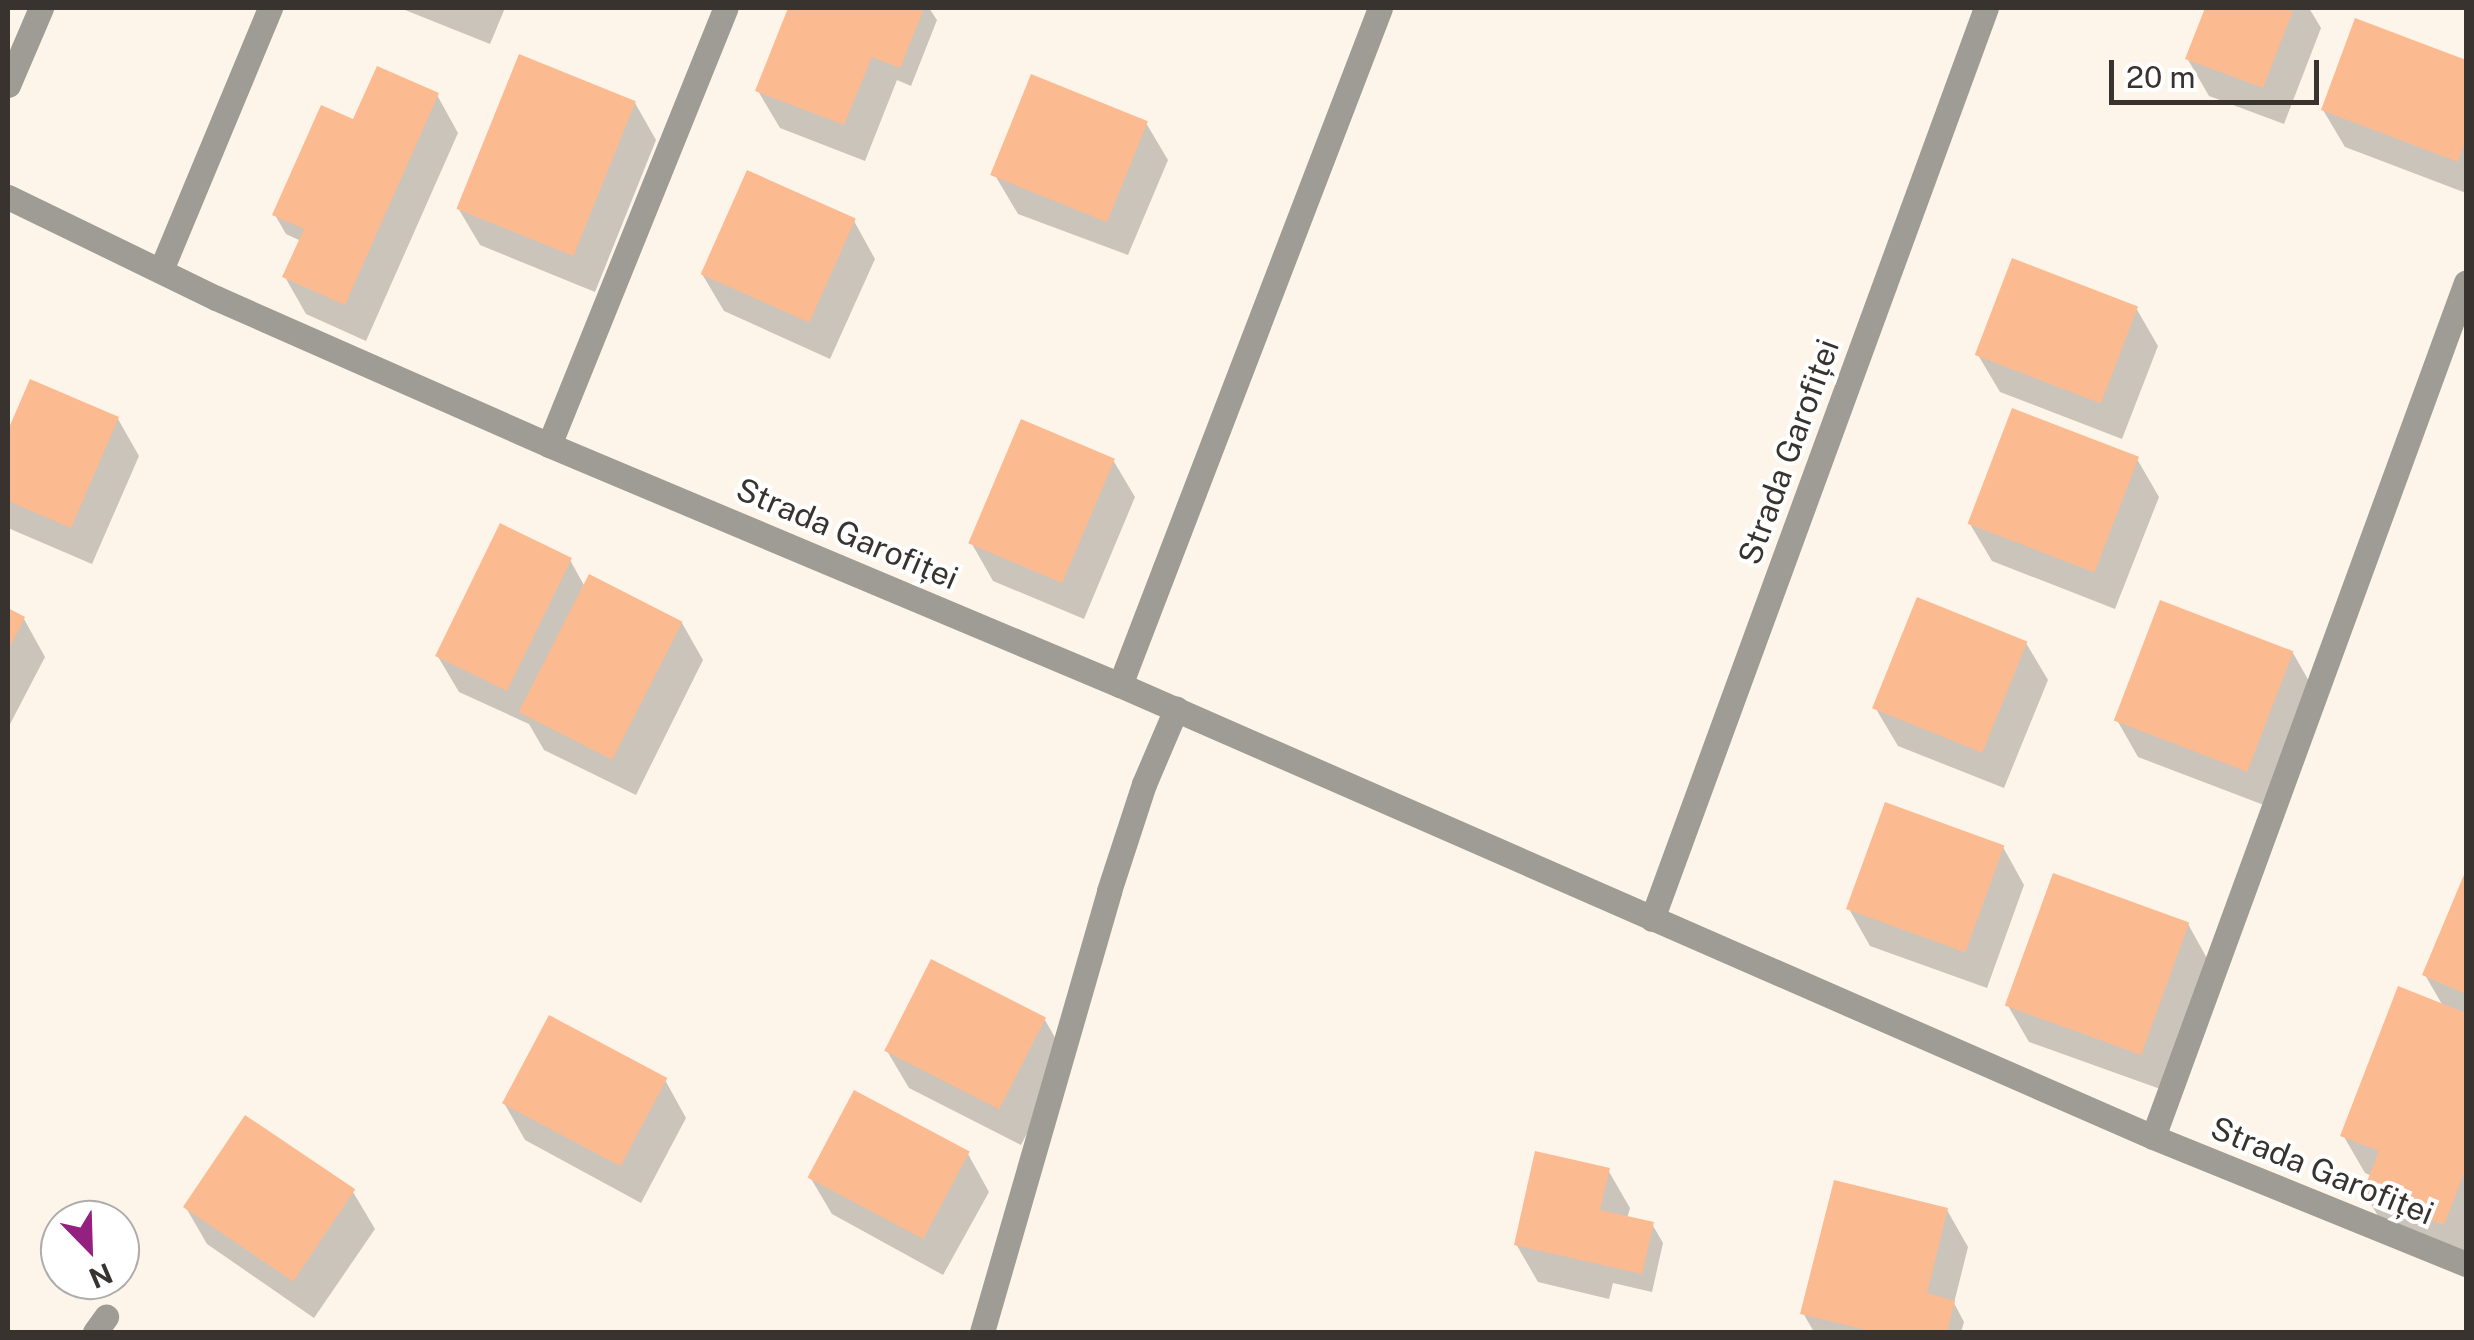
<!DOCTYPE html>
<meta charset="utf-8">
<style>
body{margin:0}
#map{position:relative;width:2474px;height:1340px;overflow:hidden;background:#fef5ea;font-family:"Public Sans",sans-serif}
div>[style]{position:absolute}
.shadow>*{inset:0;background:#0003}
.building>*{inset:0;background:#fbba90;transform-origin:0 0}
.minor>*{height:25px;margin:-12.5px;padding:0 12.5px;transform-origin:12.5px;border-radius:12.5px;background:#9e9c95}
span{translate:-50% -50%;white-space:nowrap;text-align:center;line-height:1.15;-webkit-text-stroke:8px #fff;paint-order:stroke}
.street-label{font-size:32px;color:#38332e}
.frame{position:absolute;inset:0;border:10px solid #38332e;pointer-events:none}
.north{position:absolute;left:40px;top:1200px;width:100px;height:100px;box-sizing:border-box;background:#fff;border:2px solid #afadab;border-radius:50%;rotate:157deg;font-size:28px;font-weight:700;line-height:40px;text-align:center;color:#38332e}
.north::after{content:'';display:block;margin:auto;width:35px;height:45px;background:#94207f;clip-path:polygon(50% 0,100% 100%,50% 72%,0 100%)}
.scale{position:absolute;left:2109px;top:60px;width:210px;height:45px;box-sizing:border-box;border:5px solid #38332e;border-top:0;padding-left:12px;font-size:30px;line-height:35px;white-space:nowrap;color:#38332e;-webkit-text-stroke:8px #fff;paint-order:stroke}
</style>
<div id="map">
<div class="shadow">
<i style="clip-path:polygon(400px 8px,505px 8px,490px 44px)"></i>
<i style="clip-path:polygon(791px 8px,929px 8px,937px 20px,911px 86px,897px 80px,865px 161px,780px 128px,758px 91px)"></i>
<i style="clip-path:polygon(2207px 8px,2309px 8px,2321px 28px,2284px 124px,2209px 96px,2187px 58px)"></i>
<i style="clip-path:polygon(2357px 21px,2466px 63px,2466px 193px,2345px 147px,2323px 110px)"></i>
<i style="clip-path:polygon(437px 95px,458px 133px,366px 341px,306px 314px,285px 277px,301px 241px,286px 234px,275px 215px,354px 123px)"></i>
<i style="clip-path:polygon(635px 103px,656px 140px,595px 292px,480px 245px,458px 208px)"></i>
<i style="clip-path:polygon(1146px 123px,1168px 160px,1128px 255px,1018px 214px,996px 177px)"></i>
<i style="clip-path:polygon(854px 221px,875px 259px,830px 359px,724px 311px,702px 274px)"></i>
<i style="clip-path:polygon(2136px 308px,2158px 346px,2122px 439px,2000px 392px,1978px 355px)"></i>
<i style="clip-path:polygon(31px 382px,118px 419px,139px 456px,92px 564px,8px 528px,8px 436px)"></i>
<i style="clip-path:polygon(2137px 459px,2159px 497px,2115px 609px,1992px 561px,1970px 524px)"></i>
<i style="clip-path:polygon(1113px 460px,1135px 497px,1084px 619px,993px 581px,972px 544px)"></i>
<i style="clip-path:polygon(570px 560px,585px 587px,682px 623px,703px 660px,636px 795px,544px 750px,529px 724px,459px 692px,437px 655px)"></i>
<i style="clip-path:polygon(8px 611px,24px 619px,45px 657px,8px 728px)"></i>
<i style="clip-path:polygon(2026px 643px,2048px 680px,2004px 788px,1898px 746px,1876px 709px)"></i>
<i style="clip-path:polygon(2293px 653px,2314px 690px,2269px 807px,2138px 757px,2117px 720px)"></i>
<i style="clip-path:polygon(2003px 847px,2024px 885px,1987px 988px,1870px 946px,1849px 909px)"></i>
<i style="clip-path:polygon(2466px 876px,2466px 1258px,2387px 1231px,2365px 1194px,2372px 1176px,2365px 1173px,2343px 1135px,2443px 1006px,2425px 975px)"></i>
<i style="clip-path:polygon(2188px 924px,2209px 962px,2163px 1090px,2029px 1042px,2007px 1004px)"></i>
<i style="clip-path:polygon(1045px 1020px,1066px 1057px,1021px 1145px,909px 1088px,887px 1051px)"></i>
<i style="clip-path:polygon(665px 1080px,686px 1118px,641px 1203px,525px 1140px,504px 1103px)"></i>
<i style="clip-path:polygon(968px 1154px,989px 1192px,943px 1275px,832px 1214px,810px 1177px)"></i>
<i style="clip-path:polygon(1608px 1170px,1630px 1208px,1627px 1219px,1652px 1224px,1663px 1243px,1652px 1292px,1613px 1283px,1609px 1299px,1538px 1282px,1516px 1244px)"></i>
<i style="clip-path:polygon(353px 1192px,375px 1229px,314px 1318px,207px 1244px,185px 1206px)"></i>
<i style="clip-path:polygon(1947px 1210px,1968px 1247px,1954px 1303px,1964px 1322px,1961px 1332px,1814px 1332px,1803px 1313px)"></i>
</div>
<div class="building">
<i style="clip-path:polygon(788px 8px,924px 8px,900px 68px,872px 57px,844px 125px,755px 91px)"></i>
<i style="clip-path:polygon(2205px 8px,2294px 8px,2263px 88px,2185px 59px)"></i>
<i style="clip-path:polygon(2355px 18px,2466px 60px,2466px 138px,2458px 162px,2321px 110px)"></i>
<i style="left:519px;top:54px;width:126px;height:167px;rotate:22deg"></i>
<i style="clip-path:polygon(377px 66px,439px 93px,345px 305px,282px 277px,304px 229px,272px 215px,321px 105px,353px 119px)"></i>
<i style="left:1031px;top:74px;width:126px;height:109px;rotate:22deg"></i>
<i style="left:747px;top:170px;width:119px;height:114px;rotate:24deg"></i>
<i style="left:2012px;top:258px;width:135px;height:104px;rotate:21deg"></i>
<i style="clip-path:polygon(30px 379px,119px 417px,71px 528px,8px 501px,8px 430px)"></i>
<i style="left:2012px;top:408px;width:136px;height:124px;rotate:21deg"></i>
<i style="left:1021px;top:419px;width:102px;height:135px;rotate:23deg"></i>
<i style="left:500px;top:523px;width:80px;height:148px;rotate:26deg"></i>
<i style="left:589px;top:574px;width:105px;height:155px;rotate:27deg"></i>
<i style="left:1917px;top:597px;width:119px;height:120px;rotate:22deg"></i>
<i style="left:2160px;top:600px;width:143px;height:129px;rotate:21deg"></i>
<i style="clip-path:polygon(8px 608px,25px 617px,8px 651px)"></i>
<i style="left:1885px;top:802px;width:127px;height:114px;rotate:20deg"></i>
<i style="clip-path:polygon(2466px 870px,2466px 994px,2422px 975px)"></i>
<i style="left:2053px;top:873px;width:145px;height:141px;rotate:20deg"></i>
<i style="left:931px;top:959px;width:129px;height:103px;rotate:27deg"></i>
<i style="clip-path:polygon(2398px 986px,2466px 1013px,2466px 1168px,2444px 1225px,2362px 1194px,2379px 1151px,2340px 1136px)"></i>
<i style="left:549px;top:1015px;width:134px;height:100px;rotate:28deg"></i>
<i style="left:854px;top:1090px;width:131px;height:99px;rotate:28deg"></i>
<i style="left:245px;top:1115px;width:133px;height:111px;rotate:34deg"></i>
<i style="clip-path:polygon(1535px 1151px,1610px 1168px,1600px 1210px,1654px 1222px,1642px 1274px,1514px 1245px)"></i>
<i style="clip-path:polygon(1834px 1180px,1948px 1208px,1927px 1293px,1955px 1301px,1947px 1332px,1875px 1332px,1800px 1314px)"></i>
</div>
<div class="minor">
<i style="left:8px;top:85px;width:84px;rotate:-66.8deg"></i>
<i style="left:8px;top:197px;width:231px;rotate:25.9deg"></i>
<i style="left:216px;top:298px;width:364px;rotate:23.8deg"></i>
<i style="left:549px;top:445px;width:619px;rotate:22.8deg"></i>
<i style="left:1120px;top:685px;width:1128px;rotate:23.63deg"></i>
<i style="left:2153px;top:1137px;width:338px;rotate:22.1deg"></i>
<i style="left:161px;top:270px;width:284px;rotate:-67.4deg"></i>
<i style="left:549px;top:445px;width:471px;rotate:-68deg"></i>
<i style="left:1120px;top:685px;width:725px;rotate:-68.99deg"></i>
<i style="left:1652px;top:919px;width:970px;rotate:-69.87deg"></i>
<i style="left:2153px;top:1137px;width:910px;rotate:-69.89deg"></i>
<i style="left:95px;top:1332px;width:19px;rotate:-54deg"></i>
<i style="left:982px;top:1332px;width:459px;rotate:-73.9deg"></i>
<i style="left:1109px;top:891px;width:113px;rotate:-71.9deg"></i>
<i style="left:1144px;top:784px;width:82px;rotate:-66.9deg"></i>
</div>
<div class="street-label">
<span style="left:1789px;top:452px;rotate:-70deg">Strada Garofiței</span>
<span style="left:847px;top:534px;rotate:23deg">Strada Garofiței</span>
<span style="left:2322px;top:1171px;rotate:22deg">Strada Garofiței</span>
</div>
<div class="frame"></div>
<div class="north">N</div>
<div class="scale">20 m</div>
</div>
